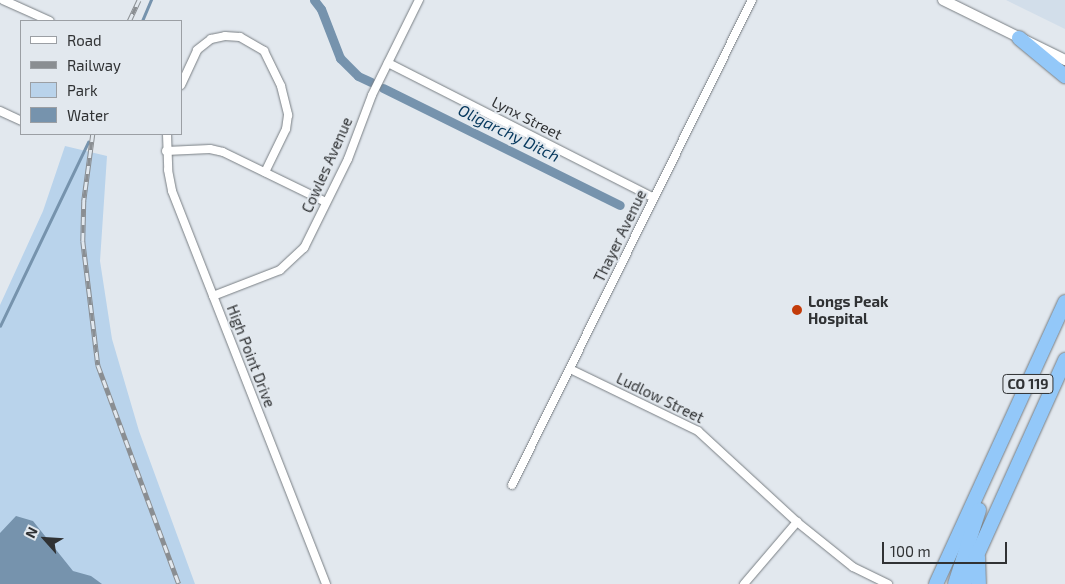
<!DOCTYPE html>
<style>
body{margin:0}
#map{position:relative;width:1065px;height:584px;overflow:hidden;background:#e2e8ee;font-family:"Exo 2",sans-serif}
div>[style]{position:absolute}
.built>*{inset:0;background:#d2deea}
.green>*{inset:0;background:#b9d3eb}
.water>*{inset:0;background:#7693ad}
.stream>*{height:2.5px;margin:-1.25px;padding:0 1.25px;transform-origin:1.25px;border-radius:1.25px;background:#7693ad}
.canal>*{height:9px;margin:-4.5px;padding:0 4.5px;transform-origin:4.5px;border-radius:4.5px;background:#7693ad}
.roads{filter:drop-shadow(0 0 1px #787e83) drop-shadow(0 0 1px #787e83)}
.street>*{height:8px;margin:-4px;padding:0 4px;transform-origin:4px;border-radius:4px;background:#fff}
.secondary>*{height:10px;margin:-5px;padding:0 5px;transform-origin:5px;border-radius:5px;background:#fff}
.highway>*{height:14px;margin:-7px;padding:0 7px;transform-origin:7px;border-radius:7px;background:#93c8f9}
.rail>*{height:4.5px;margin-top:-2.25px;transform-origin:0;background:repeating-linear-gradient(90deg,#e2e8ee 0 8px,#8a8e92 0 16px);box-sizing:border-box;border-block:1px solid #8a8e92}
.dots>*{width:14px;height:14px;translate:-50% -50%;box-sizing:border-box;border:2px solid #e2e8ee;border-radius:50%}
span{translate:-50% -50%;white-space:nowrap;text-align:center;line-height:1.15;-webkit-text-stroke:4px #e2e8ee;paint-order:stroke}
.shield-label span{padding:1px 4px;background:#e2e8ee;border:1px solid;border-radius:4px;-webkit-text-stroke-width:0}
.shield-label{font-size:14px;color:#303234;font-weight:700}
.street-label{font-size:15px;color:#303234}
.poi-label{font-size:15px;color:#303234;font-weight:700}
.left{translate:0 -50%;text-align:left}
.water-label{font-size:16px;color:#06385d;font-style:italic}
.legend{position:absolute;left:20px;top:20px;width:162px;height:115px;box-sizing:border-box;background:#e2e8ee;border:1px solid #9b9fa4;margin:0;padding:6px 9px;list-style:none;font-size:15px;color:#303234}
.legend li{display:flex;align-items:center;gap:10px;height:25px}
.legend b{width:25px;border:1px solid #9b9fa4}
.north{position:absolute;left:20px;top:514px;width:50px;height:50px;-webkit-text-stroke:4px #e2e8ee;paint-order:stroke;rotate:296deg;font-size:14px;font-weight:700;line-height:20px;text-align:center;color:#303234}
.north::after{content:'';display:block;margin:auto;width:18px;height:22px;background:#303234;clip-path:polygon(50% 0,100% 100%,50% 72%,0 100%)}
.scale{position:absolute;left:882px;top:542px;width:125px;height:22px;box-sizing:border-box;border:2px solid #303234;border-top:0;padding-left:6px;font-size:15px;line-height:18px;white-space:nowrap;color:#303234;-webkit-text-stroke:4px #e2e8ee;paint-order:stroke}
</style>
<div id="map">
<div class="built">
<i style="clip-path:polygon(1006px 0,1065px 0,1065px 29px)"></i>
</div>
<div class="green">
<i style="clip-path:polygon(65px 146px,107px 156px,100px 261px,112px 339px,139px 431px,195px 584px,0 584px,0 305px,43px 211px)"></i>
</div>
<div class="water">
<i style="clip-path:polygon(16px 516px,33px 521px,73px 571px,91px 576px,102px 584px,0 584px,0 533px)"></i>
</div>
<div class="stream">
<i style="left:142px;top:21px;width:23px;rotate:-67deg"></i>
<i style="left:0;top:326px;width:204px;rotate:-64.4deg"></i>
</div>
<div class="canal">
<i style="left:314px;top:0;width:11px;rotate:52deg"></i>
<i style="left:321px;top:9px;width:53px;rotate:68.8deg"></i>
<i style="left:340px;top:58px;width:25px;rotate:45deg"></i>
<i style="left:358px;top:76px;width:14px;rotate:25deg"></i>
<i style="left:383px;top:88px;width:264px;rotate:26.3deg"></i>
</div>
<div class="roads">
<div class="street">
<i style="left:3px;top:0;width:51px;rotate:24.1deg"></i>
<i style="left:388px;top:63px;width:298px;rotate:26.9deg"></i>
<i style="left:181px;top:85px;width:38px;rotate:-65deg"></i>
<i style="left:197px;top:50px;width:18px;rotate:-38deg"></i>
<i style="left:211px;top:39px;width:14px;rotate:-12deg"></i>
<i style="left:225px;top:36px;width:15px;rotate:4deg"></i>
<i style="left:240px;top:37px;width:28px;rotate:30deg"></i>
<i style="left:264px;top:51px;width:39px;rotate:64deg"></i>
<i style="left:281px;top:86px;width:30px;rotate:76deg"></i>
<i style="left:288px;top:115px;width:14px;rotate:98deg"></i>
<i style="left:286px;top:129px;width:48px;rotate:116deg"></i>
<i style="left:0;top:111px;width:23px;rotate:25deg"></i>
<i style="left:167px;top:134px;width:36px;rotate:88deg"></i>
<i style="left:168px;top:170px;width:21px;rotate:79deg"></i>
<i style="left:172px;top:191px;width:422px;rotate:68.6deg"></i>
<i style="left:166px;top:151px;width:44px;rotate:-2.6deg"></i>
<i style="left:210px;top:149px;width:13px;rotate:13deg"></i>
<i style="left:223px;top:152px;width:114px;rotate:25.9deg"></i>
<i style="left:213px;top:296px;width:72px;rotate:-21.2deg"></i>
<i style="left:280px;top:270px;width:33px;rotate:-43deg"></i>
<i style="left:304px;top:248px;width:99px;rotate:-63.7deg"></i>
<i style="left:348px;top:159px;width:68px;rotate:-69.4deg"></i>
<i style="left:372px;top:95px;width:106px;rotate:-63.7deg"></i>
<i style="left:570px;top:369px;width:142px;rotate:25.8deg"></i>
<i style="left:698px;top:431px;width:134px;rotate:42.6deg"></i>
<i style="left:797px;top:522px;width:72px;rotate:38.8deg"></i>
<i style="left:853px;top:567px;width:39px;rotate:26deg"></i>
<i style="left:512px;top:485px;width:541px;rotate:-63.67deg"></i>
<i style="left:744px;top:584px;width:82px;rotate:-49.5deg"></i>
</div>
<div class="secondary">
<i style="left:943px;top:0;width:136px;rotate:26.2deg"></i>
</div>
<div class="highway">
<i style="left:1019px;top:38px;width:60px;rotate:39.6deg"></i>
<i style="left:978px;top:557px;width:27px;rotate:88deg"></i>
<i style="left:936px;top:584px;width:310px;rotate:-65.4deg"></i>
<i style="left:955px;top:584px;width:78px;rotate:-72deg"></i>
<i style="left:964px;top:584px;width:246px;rotate:-65.7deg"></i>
</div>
</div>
<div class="rail">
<i style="left:129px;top:21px;width:23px;rotate:-65deg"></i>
<i style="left:93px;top:134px;width:68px;rotate:97.7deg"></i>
<i style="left:84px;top:201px;width:40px;rotate:91.4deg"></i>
<i style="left:83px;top:241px;width:125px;rotate:83.1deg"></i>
<i style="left:98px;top:365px;width:233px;rotate:69.7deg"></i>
</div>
<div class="dots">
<i style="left:797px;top:310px;background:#c33b09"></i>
</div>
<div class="shield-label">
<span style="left:1028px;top:384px">CO 119</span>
</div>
<div class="street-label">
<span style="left:527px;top:118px;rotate:27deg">Lynx Street</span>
<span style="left:327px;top:165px;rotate:-66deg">Cowles Avenue</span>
<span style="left:620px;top:236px;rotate:-64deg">Thayer Avenue</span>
<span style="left:251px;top:356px;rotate:69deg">High Point Drive</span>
<span style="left:660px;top:398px;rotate:26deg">Ludlow Street</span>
</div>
<div class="poi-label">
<span class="left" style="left:808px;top:310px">Longs Peak<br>Hospital</span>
</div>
<div class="water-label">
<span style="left:509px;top:133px;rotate:26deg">Oligarchy Ditch</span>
</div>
<ul class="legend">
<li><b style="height:6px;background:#fff"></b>Road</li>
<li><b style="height:6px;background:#8a8e92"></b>Railway</li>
<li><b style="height:14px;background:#b9d3eb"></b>Park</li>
<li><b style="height:14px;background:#7693ad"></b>Water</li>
</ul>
<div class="north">N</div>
<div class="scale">100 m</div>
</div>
